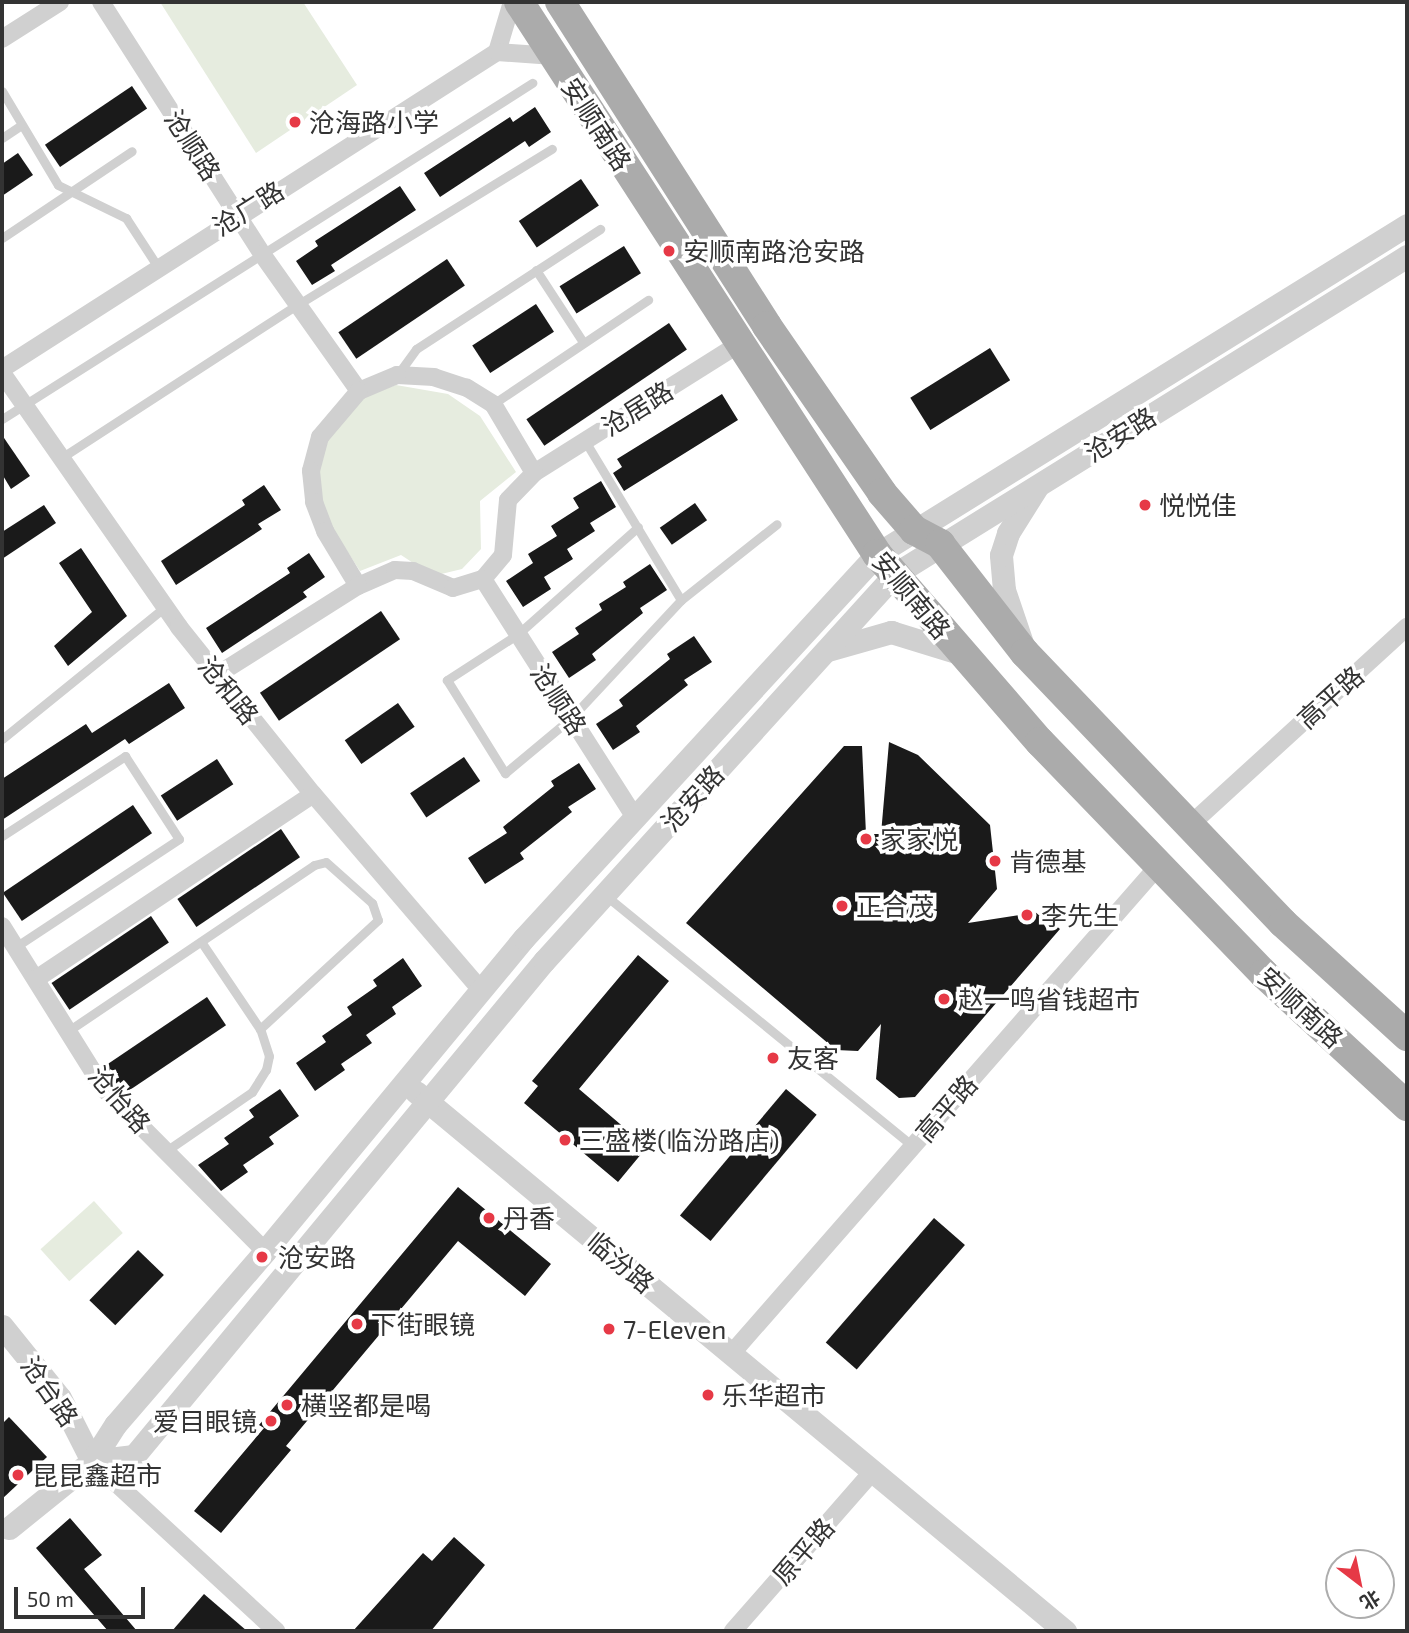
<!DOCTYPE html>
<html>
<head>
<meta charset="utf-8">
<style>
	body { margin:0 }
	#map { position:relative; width:1409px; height:1633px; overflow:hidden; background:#fff; font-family:"Exo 2","Noto Sans SC",sans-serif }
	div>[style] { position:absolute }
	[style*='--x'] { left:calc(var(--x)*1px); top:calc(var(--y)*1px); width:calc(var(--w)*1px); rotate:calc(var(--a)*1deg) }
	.green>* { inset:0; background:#e6ecdf; transform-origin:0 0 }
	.building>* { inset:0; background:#1a1a1a; transform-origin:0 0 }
	.service>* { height:9px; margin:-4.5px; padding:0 4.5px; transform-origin:4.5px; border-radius:4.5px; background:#d0d0d0 }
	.minor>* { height:18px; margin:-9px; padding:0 9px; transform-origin:9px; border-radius:9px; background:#d0d0d0 }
	.tertiary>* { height:23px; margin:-11.5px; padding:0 11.5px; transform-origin:11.5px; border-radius:11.5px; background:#d0d0d0 }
	.primary>* { height:30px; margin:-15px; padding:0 15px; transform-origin:15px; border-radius:15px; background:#ababab }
	.dots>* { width:19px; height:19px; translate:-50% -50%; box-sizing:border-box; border:4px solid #fff; border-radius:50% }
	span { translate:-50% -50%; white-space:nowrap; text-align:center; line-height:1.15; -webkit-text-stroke:7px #fff; paint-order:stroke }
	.poi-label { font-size:26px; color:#333 }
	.left { translate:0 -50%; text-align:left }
	.right { translate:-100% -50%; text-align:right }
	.street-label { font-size:26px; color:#333 }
	.frame { position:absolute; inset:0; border:4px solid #333; pointer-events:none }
	.north { position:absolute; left:1325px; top:1549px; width:70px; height:70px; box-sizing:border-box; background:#fff; border:2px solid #adadad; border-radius:50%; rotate:148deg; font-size:19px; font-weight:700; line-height:28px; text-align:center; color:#333 }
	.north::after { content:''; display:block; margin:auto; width:24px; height:32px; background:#e63946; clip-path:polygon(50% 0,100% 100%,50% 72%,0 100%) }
	.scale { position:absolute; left:14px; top:1587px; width:131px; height:32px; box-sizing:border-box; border:4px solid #333; border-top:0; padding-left:9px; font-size:21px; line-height:24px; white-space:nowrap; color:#333; -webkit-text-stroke:5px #fff; paint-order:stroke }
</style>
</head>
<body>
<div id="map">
	<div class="green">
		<div style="clip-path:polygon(160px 2px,303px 2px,357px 85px,256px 153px)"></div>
		<div style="clip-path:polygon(396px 385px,448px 394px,480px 416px,516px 472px,480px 501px,481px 549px,462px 569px,433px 576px,401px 555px,360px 571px,323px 514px,313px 475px,323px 440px,353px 401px)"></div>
		<div style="left:94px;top:1201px;width:43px;height:72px;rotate:48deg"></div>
	</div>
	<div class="building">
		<div style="left:132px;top:86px;width:27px;height:105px;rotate:56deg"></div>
		<div style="clip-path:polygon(535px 107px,551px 132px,529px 147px,525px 141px,440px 197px,424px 173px,510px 117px,513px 122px)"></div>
		<div style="clip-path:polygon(18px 153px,33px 175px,2px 196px,2px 164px)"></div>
		<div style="left:581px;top:179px;width:32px;height:75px;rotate:56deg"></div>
		<div style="clip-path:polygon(400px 186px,416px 210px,331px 265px,335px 271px,312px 285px,296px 261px,318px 246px,315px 241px)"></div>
		<div style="left:624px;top:246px;width:32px;height:76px;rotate:58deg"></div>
		<div style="left:447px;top:259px;width:32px;height:131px;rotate:56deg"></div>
		<div style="left:536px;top:304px;width:33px;height:76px;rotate:57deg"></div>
		<div style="left:669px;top:323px;width:32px;height:172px;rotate:56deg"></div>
		<div style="left:990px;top:348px;width:38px;height:94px;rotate:58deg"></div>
		<div style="clip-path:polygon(722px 394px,738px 420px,624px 491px,613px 473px,622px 467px,617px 459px)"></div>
		<div style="clip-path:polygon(2px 435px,30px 476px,11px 489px,2px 474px)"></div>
		<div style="clip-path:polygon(601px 481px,616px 507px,590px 523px,595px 531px,567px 549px,573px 559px,544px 577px,551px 589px,523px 607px,506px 581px,533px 563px,528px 554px,557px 536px,551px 526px,579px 508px,573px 498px)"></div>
		<div style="clip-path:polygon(264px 485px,281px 510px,258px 524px,262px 529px,176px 585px,161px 561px,245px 505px,242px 500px)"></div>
		<div style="left:695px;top:503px;width:21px;height:43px;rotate:55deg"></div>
		<div style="clip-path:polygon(44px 505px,56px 523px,2px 559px,2px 532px)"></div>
		<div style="clip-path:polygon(81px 548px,127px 616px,68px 666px,54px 646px,92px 612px,59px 563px)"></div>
		<div style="clip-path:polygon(309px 553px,325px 577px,303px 592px,307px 597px,222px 653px,206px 628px,290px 573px,287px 568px)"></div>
		<div style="clip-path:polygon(650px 564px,667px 590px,640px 608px,643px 613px,592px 654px,596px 660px,569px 678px,552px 652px,579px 634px,575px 628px,602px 610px,599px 604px,626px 587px,623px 582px)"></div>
		<div style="left:381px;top:611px;width:34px;height:146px;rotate:56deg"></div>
		<div style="clip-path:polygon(694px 636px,712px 662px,684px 680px,688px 685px,636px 726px,640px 732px,613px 750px,596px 724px,623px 706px,619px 700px,670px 659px,667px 654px)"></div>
		<div style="clip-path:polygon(169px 683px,185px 708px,129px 744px,125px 739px,2px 820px,2px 779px,86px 724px,92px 733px)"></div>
		<div style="left:398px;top:703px;width:29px;height:65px;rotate:55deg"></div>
		<div style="clip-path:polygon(889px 742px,918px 755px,990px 825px,997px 889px,968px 923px,1039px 912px,1060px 929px,915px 1097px,899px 1098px,876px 1079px,881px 1024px,858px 1051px,836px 1050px,686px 923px,844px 746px,862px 746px,866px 834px,881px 834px)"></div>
		<div style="left:464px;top:757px;width:29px;height:65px;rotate:56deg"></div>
		<div style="left:217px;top:759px;width:30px;height:67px;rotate:57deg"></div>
		<div style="clip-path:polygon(579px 763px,596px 789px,568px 807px,572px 812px,520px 853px,524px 859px,485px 884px,468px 858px,507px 833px,503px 827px,554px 786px,551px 781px)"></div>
		<div style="left:133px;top:805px;width:34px;height:157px;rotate:56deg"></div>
		<div style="left:281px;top:829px;width:34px;height:125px;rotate:56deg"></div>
		<div style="left:151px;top:916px;width:32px;height:120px;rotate:56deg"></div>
		<div style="clip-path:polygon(638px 955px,669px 981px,579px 1089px,647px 1147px,618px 1182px,524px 1103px,538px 1086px,532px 1081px)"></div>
		<div style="clip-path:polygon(403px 958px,422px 986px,392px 1007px,396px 1014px,366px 1035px,372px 1043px,341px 1064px,345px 1070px,315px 1091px,296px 1063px,326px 1042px,322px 1036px,352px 1015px,347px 1007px,377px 986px,373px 980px)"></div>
		<div style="left:207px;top:997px;width:34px;height:125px;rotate:56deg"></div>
		<div style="clip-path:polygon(280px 1089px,299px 1116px,269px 1137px,274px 1144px,243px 1165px,248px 1172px,221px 1191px,198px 1165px,229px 1144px,224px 1138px,254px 1117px,249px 1110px)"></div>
		<div style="left:786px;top:1089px;width:40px;height:165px;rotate:40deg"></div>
		<div style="clip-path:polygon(458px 1187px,551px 1264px,525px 1296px,458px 1241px,286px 1446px,291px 1450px,221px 1533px,194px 1511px,264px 1428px,259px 1425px)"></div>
		<div style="left:934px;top:1218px;width:41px;height:165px;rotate:41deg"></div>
		<div style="left:138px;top:1250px;width:36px;height:70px;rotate:44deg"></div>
		<div style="clip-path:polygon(9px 1417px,47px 1457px,2px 1499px,2px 1424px)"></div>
		<div style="clip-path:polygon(70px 1518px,102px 1555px,84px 1569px,137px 1631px,108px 1631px,36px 1548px)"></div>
		<div style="clip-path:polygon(454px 1537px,485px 1565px,431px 1631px,353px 1631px,423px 1553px,432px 1561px)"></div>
		<div style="clip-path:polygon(204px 1594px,247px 1631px,172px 1631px)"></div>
	</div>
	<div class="service">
		<div style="--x:2;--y:91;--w:109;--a:59.2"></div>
		<div style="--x:58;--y:185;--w:76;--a:25.9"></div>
		<div style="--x:126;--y:218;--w:59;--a:56.9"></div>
		<div style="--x:2;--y:138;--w:22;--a:-34"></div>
		<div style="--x:2;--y:238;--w:156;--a:-33.8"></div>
		<div style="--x:536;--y:270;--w:86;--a:56.9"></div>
		<div style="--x:398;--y:374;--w:31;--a:-54"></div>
		<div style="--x:416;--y:349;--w:220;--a:-33.1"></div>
		<div style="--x:493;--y:404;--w:187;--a:-33.9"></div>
		<div style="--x:2;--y:419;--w:628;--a:-32.37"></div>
		<div style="--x:585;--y:441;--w:186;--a:58.9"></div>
		<div style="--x:61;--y:458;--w:281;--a:-33"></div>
		<div style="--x:297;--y:305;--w:299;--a:-31.5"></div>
		<div style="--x:638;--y:527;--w:161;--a:138.3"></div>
		<div style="--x:518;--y:634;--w:85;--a:147.1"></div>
		<div style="--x:447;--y:680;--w:110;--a:58.1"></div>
		<div style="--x:505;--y:773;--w:86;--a:-39.8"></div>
		<div style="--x:571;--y:718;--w:161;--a:-47"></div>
		<div style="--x:681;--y:600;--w:122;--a:-38.4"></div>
		<div style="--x:2;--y:739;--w:210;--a:-39"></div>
		<div style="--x:2;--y:836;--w:147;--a:-33"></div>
		<div style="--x:125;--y:756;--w:99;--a:57"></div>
		<div style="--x:179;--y:839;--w:196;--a:146.6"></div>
		<div style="--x:605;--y:895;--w:397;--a:39.2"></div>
		<div style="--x:68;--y:1031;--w:297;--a:-34"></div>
		<div style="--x:314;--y:865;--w:12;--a:-14"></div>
		<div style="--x:326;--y:862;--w:62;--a:41.7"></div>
		<div style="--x:372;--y:903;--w:18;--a:71"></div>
		<div style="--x:378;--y:920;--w:161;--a:137.3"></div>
		<div style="--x:166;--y:1151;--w:104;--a:-34.5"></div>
		<div style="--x:252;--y:1092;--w:26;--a:-58"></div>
		<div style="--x:266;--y:1070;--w:14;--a:-78"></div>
		<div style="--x:269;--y:1056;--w:28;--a:-108"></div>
		<div style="--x:260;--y:1029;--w:104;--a:-124"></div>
	</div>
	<div class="minor">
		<div style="--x:101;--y:2;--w:299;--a:57.4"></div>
		<div style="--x:262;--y:254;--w:168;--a:54.7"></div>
		<div style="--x:2;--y:39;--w:69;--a:-32.5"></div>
		<div style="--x:497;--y:52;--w:52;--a:-73.3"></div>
		<div style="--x:2;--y:369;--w:588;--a:-32.64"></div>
		<div style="--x:497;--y:52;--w:57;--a:4"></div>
		<div style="--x:2;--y:373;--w:310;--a:55.1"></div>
		<div style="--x:179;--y:627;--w:214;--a:51.3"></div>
		<div style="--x:313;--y:794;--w:257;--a:49.4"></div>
		<div style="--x:534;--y:473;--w:242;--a:-32.2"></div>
		<div style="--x:483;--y:579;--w:31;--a:-50"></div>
		<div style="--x:503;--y:555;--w:55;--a:-84.8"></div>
		<div style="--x:508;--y:500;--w:37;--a:-46"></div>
		<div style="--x:534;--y:473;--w:80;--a:-120.7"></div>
		<div style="--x:493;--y:404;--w:31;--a:-148"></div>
		<div style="--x:467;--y:388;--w:35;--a:-162"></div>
		<div style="--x:434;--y:377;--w:37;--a:-177"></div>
		<div style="--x:397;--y:375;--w:41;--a:157.2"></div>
		<div style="--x:359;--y:391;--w:60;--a:130.3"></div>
		<div style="--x:320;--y:437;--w:35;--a:105"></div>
		<div style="--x:311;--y:471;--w:31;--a:84"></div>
		<div style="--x:314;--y:502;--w:31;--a:69"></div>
		<div style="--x:325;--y:531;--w:64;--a:59"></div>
		<div style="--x:358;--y:586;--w:40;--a:-23.4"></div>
		<div style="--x:395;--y:570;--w:18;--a:3"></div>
		<div style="--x:413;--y:571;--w:43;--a:23"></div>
		<div style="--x:453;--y:588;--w:31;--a:-17"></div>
		<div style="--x:483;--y:579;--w:283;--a:57.5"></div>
		<div style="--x:217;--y:675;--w:167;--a:-32.3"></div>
		<div style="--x:1190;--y:825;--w:294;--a:-42.4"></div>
		<div style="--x:2;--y:926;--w:192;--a:58"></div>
		<div style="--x:104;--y:1089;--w:228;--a:45.2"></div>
		<div style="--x:36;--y:979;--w:333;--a:-33.7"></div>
		<div style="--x:732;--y:1353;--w:650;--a:-48.81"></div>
		<div style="--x:92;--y:1461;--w:251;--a:42.7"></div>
		<div style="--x:733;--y:1631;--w:213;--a:-48.8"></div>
	</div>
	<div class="tertiary">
		<div style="--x:1023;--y:646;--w:59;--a:-108.7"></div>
		<div style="--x:1004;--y:590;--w:35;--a:-95"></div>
		<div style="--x:1001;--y:555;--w:23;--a:-72"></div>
		<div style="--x:1008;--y:533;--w:54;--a:-57.8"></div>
		<div style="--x:828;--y:650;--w:66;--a:-15.9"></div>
		<div style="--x:891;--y:632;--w:74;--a:17.2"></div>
		<div style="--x:416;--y:1092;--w:844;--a:39.71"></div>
		<div style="--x:2;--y:1326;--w:92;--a:51.1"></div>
		<div style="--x:60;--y:1398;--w:71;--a:63.1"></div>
		<div style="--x:92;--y:1461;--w:42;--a:-6.8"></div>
		<div style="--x:134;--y:1456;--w:643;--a:-50.37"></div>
		<div style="--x:544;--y:961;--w:522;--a:-47.79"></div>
		<div style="--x:895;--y:574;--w:603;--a:-31.84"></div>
		<div style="--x:9;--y:1528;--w:107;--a:-38.9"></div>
		<div style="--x:92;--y:1461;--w:43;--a:-57.4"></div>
		<div style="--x:115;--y:1425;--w:230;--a:-49.2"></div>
		<div style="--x:265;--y:1251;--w:406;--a:-50.4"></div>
		<div style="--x:524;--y:938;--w:522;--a:-47.41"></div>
		<div style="--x:877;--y:554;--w:624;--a:-31.83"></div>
	</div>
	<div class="primary">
		<div style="--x:519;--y:2;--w:658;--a:57.03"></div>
		<div style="--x:877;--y:554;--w:249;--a:49.1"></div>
		<div style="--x:1040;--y:742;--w:322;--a:46"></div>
		<div style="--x:1264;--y:974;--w:195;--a:42.7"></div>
		<div style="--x:560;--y:2;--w:384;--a:57.4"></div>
		<div style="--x:767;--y:326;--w:203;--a:55.4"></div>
		<div style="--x:882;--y:493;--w:49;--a:49.1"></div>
		<div style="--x:914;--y:530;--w:30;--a:28"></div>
		<div style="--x:940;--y:544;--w:138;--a:52.1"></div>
		<div style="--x:1025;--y:653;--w:373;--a:46.3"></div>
		<div style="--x:1283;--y:923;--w:168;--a:42.3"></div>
	</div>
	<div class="dots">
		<div style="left:295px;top:122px;background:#e63946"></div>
		<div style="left:669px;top:251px;background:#e63946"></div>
		<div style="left:1145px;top:505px;background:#e63946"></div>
		<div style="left:866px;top:839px;background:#e63946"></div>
		<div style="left:995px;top:861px;background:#e63946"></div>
		<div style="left:842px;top:906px;background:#e63946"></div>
		<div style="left:1027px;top:915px;background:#e63946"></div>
		<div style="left:944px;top:999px;background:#e63946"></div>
		<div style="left:773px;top:1058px;background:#e63946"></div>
		<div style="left:565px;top:1140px;background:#e63946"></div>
		<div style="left:489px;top:1218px;background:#e63946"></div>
		<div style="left:262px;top:1257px;background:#e63946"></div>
		<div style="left:357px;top:1324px;background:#e63946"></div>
		<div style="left:609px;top:1329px;background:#e63946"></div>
		<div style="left:708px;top:1395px;background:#e63946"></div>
		<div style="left:287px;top:1405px;background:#e63946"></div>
		<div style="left:271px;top:1421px;background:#e63946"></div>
		<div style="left:18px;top:1475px;background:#e63946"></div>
	</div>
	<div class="poi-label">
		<span class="left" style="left:309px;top:122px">沧海路小学</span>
		<span class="left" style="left:683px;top:251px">安顺南路沧安路</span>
		<span class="left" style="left:1159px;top:505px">悦悦佳</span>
		<span class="left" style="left:880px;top:839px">家家悦</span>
		<span class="left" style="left:1009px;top:861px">肯德基</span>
		<span class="left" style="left:856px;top:906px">正合茂</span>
		<span class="left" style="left:1041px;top:915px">李先生</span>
		<span class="left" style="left:958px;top:999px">赵一鸣省钱超市</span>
		<span class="left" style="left:787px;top:1058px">友客</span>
		<span class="left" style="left:579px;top:1140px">三盛楼(临汾路店)</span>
		<span class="left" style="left:503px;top:1218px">丹香</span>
		<span class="left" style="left:278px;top:1257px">沧安路</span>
		<span class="left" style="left:371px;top:1324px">下街眼镜</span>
		<span class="left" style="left:623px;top:1329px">7-Eleven</span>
		<span class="left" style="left:722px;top:1395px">乐华超市</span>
		<span class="left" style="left:301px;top:1405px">横竖都是喝</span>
		<span class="right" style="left:257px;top:1421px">爱目眼镜</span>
		<span class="left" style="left:32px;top:1475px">昆昆鑫超市</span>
	</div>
	<div class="street-label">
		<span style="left:597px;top:124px;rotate:57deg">安顺南路</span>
		<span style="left:193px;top:145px;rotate:57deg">沧顺路</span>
		<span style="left:248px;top:208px;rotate:-32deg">沧广路</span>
		<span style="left:637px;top:408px;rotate:-32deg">沧居路</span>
		<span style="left:1120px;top:434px;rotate:-32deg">沧安路</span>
		<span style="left:912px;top:595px;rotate:50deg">安顺南路</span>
		<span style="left:229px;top:690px;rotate:51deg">沧和路</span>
		<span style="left:1330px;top:697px;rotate:-42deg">高平路</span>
		<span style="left:559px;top:699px;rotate:57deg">沧顺路</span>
		<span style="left:692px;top:798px;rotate:-48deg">沧安路</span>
		<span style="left:1301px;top:1007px;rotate:43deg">安顺南路</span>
		<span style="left:120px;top:1099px;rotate:49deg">沧怡路</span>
		<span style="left:946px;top:1108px;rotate:-49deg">高平路</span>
		<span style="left:621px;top:1262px;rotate:40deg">临汾路</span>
		<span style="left:50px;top:1391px;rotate:55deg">沧台路</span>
		<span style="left:803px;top:1551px;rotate:-49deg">原平路</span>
	</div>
	<div class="frame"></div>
	<div class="north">北</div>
	<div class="scale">50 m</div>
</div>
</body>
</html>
